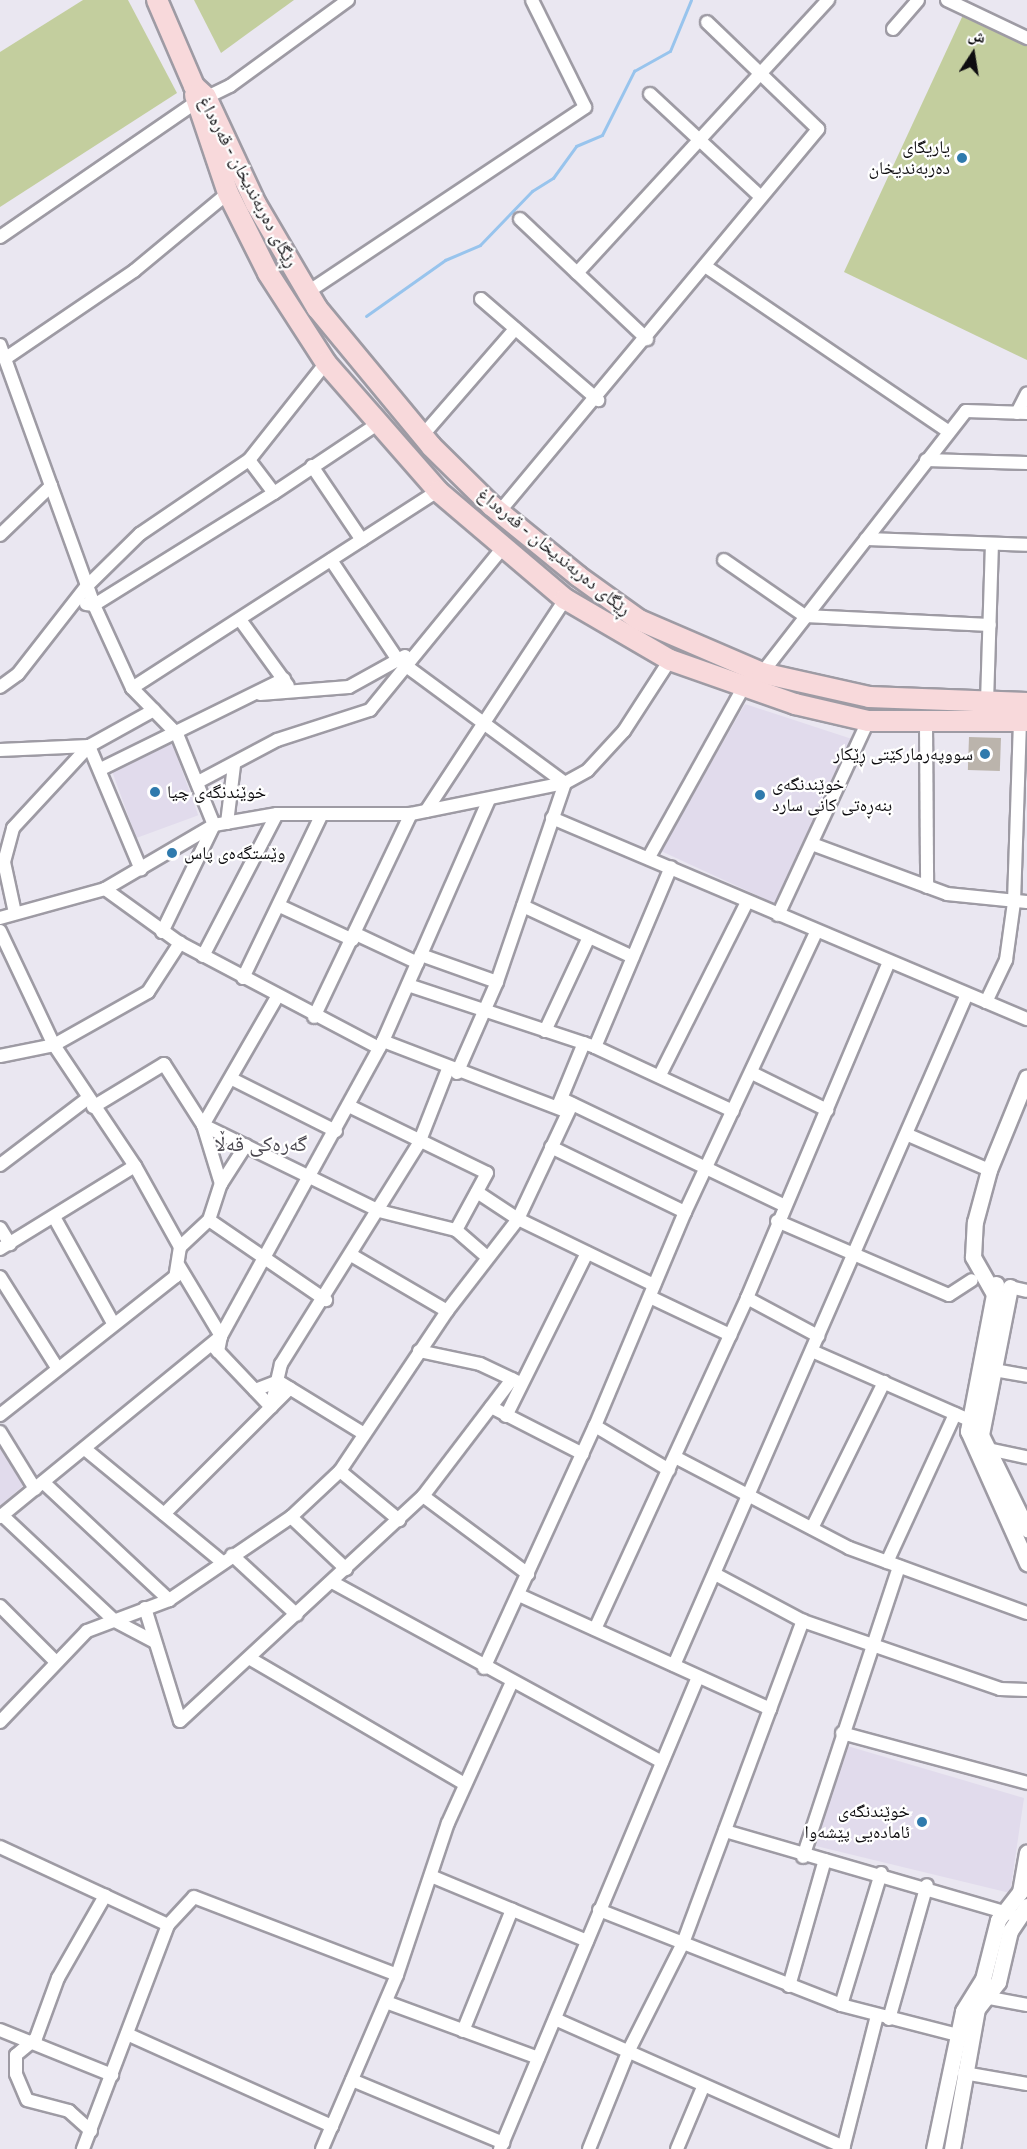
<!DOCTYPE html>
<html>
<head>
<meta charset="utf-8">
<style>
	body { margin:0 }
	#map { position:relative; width:1027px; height:2149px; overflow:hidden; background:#eae7f1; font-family:"Times New Roman","Noto Naskh Arabic",serif }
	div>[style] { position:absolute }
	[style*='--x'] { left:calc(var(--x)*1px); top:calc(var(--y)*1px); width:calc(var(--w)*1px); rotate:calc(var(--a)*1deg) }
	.built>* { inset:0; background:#e1dbec; transform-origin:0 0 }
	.green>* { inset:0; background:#c3ce9e }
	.stream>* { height:3px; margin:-1.5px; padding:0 1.5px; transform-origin:1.5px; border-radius:1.5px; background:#98c4ed }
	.building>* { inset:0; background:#bbb4ac; transform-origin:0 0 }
	.roads { filter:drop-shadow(2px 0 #9e9ba4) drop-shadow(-2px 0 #9e9ba4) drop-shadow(0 2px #9e9ba4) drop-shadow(0 -2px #9e9ba4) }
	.minor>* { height:12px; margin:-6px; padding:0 6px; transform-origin:6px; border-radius:6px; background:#fff }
	.tertiary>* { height:15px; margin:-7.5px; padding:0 7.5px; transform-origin:7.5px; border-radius:7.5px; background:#fff }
	.primary>* { height:20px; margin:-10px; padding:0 10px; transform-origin:10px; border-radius:10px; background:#f8d9db }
	.dots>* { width:16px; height:16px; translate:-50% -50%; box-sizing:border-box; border:3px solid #fff; border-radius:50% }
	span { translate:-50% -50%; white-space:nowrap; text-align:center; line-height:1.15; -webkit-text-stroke:4.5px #fff; paint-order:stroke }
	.poi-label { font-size:18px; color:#0e0d10 }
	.right { translate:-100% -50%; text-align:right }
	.left { translate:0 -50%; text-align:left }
	.street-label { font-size:18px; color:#0e0d10 }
	.quarter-label { font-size:21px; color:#49464e }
	.north { position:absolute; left:943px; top:24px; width:60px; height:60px; -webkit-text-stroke:4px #fff; paint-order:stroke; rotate:12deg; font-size:16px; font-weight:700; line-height:24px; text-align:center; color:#0e0d10 }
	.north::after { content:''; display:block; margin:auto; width:21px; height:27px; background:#0e0d10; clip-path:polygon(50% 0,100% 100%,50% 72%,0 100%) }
</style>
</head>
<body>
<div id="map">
	<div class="built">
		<div style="clip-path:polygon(745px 704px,852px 739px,776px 904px,661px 851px)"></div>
		<div style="left:172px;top:743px;width:77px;height:66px;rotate:70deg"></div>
		<div style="clip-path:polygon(0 1448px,25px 1484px,0 1506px)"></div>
		<div style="clip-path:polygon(844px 1745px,1024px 1798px,1010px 1893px,816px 1846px)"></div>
	</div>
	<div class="green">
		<div style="clip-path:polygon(83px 0,128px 0,177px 93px,0 207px,0 52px)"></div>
		<div style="clip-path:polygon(194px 0,294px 0,221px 53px)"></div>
		<div style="clip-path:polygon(963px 15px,1027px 45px,1027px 360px,844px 272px)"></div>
	</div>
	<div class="stream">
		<div style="--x:366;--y:316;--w:97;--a:-35.3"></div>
		<div style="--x:445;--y:260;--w:38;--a:-23"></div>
		<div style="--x:480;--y:245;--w:75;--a:-46.1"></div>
		<div style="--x:532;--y:191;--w:25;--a:-32"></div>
		<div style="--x:553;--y:178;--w:39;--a:-54"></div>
		<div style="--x:576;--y:146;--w:28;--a:-23"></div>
		<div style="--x:602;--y:135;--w:72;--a:-63.4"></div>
		<div style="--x:634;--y:71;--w:41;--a:-29.1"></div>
		<div style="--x:670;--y:51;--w:55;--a:-67.6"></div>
	</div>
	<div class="building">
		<div style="left:969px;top:737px;width:32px;height:33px;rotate:2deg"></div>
	</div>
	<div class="roads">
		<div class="minor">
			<div style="--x:947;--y:0;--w:89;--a:25.4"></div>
			<div style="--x:893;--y:29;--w:38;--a:-49"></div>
			<div style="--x:650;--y:94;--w:151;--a:42.9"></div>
			<div style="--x:520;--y:219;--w:175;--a:43.4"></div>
			<div style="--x:0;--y:237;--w:237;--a:-34.5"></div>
			<div style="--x:195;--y:103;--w:39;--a:-26"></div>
			<div style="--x:230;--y:86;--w:146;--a:-36.1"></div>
			<div style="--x:705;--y:266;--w:295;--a:34.2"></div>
			<div style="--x:577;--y:273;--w:371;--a:-47.4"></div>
			<div style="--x:308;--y:292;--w:333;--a:-33.7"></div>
			<div style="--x:585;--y:107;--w:119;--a:-116.4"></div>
			<div style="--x:481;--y:299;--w:155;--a:40.8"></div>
			<div style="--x:0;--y:345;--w:276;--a:70.1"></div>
			<div style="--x:94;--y:605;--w:91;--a:65.4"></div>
			<div style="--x:132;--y:688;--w:64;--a:45.6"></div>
			<div style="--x:177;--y:734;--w:98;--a:67.9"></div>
			<div style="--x:214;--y:825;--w:119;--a:115.9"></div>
			<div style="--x:6;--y:358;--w:155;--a:-34.2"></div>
			<div style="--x:134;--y:271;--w:122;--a:-39.7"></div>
			<div style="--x:1017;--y:413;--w:22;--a:-63"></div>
			<div style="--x:422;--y:436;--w:142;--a:-49"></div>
			<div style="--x:249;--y:460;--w:41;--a:52.9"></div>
			<div style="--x:926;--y:460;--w:101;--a:1.7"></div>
			<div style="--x:312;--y:466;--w:89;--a:56"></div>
			<div style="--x:500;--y:511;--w:497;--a:-50.2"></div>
			<div style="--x:818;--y:129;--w:154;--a:-136.1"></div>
			<div style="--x:0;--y:535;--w:71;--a:-43.9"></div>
			<div style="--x:866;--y:539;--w:161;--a:2.1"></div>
			<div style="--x:331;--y:560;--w:120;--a:56.2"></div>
			<div style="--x:398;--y:660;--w:207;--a:36.4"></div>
			<div style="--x:565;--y:783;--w:210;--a:108.9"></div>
			<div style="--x:497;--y:982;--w:81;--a:-160.4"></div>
			<div style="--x:724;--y:560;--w:98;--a:34.7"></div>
			<div style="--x:805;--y:616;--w:185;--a:2.8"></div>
			<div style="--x:86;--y:604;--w:8;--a:7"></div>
			<div style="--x:94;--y:605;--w:212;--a:-31.9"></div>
			<div style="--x:274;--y:493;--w:126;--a:-33.7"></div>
			<div style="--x:241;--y:621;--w:80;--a:54.1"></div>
			<div style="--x:762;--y:673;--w:332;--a:-52.1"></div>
			<div style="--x:966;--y:411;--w:61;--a:1.9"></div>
			<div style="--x:0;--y:687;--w:22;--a:-36"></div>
			<div style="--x:18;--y:674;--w:110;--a:-52"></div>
			<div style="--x:86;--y:587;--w:76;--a:-44.5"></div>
			<div style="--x:140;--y:534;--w:132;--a:-34.2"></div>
			<div style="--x:249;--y:460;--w:124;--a:-51.6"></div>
			<div style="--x:132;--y:688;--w:364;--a:-32.8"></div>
			<div style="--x:260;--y:694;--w:89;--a:-4.5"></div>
			<div style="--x:349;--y:687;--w:64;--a:-29"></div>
			<div style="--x:987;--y:702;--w:158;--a:-88.2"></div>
			<div style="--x:926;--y:724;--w:163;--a:89.6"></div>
			<div style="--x:89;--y:746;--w:134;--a:67.2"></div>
			<div style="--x:0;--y:750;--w:89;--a:-2.6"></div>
			<div style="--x:101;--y:769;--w:204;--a:-26.2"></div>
			<div style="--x:198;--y:782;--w:89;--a:-28"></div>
			<div style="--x:277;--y:740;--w:98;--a:-17.9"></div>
			<div style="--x:370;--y:710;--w:208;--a:-50.7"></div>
			<div style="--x:426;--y:811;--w:254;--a:-56.7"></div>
			<div style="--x:552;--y:818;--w:516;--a:22.94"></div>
			<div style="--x:227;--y:823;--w:58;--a:-83.1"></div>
			<div style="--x:812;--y:844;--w:144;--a:20.3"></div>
			<div style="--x:947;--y:894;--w:80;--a:5.7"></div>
			<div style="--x:649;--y:857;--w:193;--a:-60.9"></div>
			<div style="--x:105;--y:889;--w:92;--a:35.8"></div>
			<div style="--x:180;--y:943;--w:225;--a:27.8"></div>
			<div style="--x:523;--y:906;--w:121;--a:24.9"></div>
			<div style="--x:282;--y:907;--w:78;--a:24.9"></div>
			<div style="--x:15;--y:913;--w:52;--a:-102.2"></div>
			<div style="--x:4;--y:862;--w:35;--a:-75"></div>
			<div style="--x:13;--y:828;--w:112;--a:-47.2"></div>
			<div style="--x:89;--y:746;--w:74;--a:-29"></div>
			<div style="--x:778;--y:915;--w:214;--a:-65.1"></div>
			<div style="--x:0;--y:918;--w:109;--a:-15.4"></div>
			<div style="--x:105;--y:889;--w:126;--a:-30.4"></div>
			<div style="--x:214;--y:825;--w:64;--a:-9.9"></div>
			<div style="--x:277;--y:814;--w:134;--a:0"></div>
			<div style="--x:411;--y:814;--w:157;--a:-11.4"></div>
			<div style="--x:565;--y:783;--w:26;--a:-29"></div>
			<div style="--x:588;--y:770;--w:53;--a:-47.3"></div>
			<div style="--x:624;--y:731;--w:85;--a:-57.1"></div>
			<div style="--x:0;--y:931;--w:126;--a:64.7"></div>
			<div style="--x:54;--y:1045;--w:146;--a:56.2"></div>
			<div style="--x:135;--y:1166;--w:93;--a:60.9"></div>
			<div style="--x:180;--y:1247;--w:30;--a:99"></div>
			<div style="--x:356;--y:934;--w:68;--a:25.1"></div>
			<div style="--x:203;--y:956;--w:160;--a:-62.5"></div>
			<div style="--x:243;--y:978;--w:182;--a:-64.3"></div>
			<div style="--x:408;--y:985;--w:197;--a:18.3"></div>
			<div style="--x:595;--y:1047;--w:152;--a:24.9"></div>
			<div style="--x:277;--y:997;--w:148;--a:120"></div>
			<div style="--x:203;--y:1125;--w:196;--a:26"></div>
			<div style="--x:379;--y:1211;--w:79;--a:13.9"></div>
			<div style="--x:456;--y:1230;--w:40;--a:41"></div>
			<div style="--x:986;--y:1002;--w:47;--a:-64.5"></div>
			<div style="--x:1006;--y:960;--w:59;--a:-82.1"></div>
			<div style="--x:1014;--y:902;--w:181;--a:-88.1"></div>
			<div style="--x:314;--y:1017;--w:225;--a:-64.5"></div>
			<div style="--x:545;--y:1031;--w:104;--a:-64.9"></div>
			<div style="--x:383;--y:1041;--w:198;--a:21"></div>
			<div style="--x:595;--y:1047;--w:195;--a:-67.1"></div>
			<div style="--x:0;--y:1056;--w:55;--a:-11.5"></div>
			<div style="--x:54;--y:1045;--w:108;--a:-29.4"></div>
			<div style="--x:148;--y:992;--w:59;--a:-56.9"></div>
			<div style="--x:457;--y:1073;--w:99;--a:-66.3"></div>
			<div style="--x:752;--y:1073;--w:84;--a:26.3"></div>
			<div style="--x:660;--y:1075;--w:194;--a:-63.3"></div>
			<div style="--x:234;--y:1080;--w:114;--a:26.6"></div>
			<div style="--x:562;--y:1099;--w:245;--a:25.6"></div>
			<div style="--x:349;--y:1106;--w:153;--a:25.9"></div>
			<div style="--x:487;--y:1173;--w:65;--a:118.5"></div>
			<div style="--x:558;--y:1106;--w:68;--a:-67.6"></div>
			<div style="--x:93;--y:1107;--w:83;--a:-31.2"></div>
			<div style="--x:164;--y:1064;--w:72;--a:57.4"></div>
			<div style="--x:203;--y:1125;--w:62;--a:73"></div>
			<div style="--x:908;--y:1135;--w:88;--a:23.4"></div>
			<div style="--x:551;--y:1147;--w:149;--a:25.9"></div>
			<div style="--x:0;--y:1165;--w:109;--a:-37.2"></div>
			<div style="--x:477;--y:1192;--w:49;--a:33.4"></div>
			<div style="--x:518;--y:1219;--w:151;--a:25.9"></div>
			<div style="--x:54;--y:1217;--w:121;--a:60.9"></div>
			<div style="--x:209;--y:1220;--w:142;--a:34.4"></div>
			<div style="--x:777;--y:1221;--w:187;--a:23.3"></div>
			<div style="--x:949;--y:1295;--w:27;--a:-33"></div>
			<div style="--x:0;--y:1228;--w:19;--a:58"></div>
			<div style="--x:180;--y:1247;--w:40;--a:-43"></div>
			<div style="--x:209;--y:1220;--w:38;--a:-72"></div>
			<div style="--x:221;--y:1184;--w:46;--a:-57.3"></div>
			<div style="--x:0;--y:1249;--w:158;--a:-31.6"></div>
			<div style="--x:353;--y:1256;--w:109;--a:30.3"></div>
			<div style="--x:179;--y:1266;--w:82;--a:59"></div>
			<div style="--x:221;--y:1336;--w:16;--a:101"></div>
			<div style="--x:0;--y:1277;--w:105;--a:57.8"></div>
			<div style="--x:1010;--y:1287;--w:17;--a:13"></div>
			<div style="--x:650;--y:1297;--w:89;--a:25.4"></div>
			<div style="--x:747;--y:1298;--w:81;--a:28.2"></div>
			<div style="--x:214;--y:1347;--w:83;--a:46.5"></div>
			<div style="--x:419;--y:1351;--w:62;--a:12"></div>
			<div style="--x:480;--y:1364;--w:42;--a:25.3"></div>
			<div style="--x:812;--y:1351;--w:171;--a:23.7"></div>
			<div style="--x:994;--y:1370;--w:34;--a:10"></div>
			<div style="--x:255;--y:1390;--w:25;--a:-21"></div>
			<div style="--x:278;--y:1381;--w:101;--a:31.6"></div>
			<div style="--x:271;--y:1407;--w:44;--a:-76.9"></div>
			<div style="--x:281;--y:1364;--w:261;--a:-58"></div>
			<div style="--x:419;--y:1143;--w:79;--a:-68.6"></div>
			<div style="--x:491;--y:1407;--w:103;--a:27.1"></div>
			<div style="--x:0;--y:1415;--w:231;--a:-38.3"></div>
			<div style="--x:506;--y:1416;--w:182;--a:-63.6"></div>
			<div style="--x:595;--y:1426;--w:86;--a:30.7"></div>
			<div style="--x:0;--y:1432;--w:67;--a:58.4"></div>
			<div style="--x:85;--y:1449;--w:178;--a:39.5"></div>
			<div style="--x:988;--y:1449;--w:40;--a:12"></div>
			<div style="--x:675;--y:1457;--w:196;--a:27.6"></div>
			<div style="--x:849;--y:1548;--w:189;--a:20.1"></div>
			<div style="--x:340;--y:1471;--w:77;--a:39.7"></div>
			<div style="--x:43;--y:1482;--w:173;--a:43.1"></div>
			<div style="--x:423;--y:1496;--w:131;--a:36.6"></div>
			<div style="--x:164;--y:1514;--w:178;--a:-45"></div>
			<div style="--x:2;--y:1515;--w:155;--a:43.2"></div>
			<div style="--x:115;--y:1621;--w:45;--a:27.7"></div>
			<div style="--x:0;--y:1517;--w:286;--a:-39.3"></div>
			<div style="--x:221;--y:1336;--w:337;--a:-61.2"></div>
			<div style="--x:383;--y:1041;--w:263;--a:-66.3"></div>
			<div style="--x:291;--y:1517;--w:76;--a:43.4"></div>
			<div style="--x:812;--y:1528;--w:163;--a:-63.7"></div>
			<div style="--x:232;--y:1555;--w:88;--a:42.7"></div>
			<div style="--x:887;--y:1562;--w:163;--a:-65.3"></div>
			<div style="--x:715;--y:1574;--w:100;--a:28.1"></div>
			<div style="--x:803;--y:1621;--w:208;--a:19"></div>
			<div style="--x:1000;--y:1689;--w:27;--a:2"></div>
			<div style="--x:332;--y:1582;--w:376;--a:28.6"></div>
			<div style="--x:519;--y:1595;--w:276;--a:24.4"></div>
			<div style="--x:0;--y:1606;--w:76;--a:45"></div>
			<div style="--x:145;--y:1608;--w:118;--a:72.8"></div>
			<div style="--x:180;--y:1721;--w:331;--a:-42.8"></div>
			<div style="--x:423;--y:1496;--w:147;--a:-52.7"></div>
			<div style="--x:595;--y:1629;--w:364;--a:-65.3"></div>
			<div style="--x:747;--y:1298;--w:365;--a:-67.1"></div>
			<div style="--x:249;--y:1658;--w:250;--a:30.3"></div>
			<div style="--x:674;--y:1665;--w:732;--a:-66.41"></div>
			<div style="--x:484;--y:1668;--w:266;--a:-65.4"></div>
			<div style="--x:595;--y:1426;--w:232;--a:-67.2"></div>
			<div style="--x:685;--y:1212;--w:309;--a:-64.9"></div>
			<div style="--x:0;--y:1722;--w:126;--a:-46.3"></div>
			<div style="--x:87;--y:1631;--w:88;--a:-20.7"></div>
			<div style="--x:169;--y:1600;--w:148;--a:-34.2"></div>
			<div style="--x:291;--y:1517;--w:67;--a:-43.2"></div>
			<div style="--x:340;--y:1471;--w:192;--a:-56.2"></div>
			<div style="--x:447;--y:1311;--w:116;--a:-52.3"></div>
			<div style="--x:518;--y:1219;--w:127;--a:-64.8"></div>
			<div style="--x:842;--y:1733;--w:192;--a:15.1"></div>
			<div style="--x:725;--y:1831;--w:298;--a:16.2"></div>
			<div style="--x:0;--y:1847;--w:185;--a:24.9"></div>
			<div style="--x:168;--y:1925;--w:240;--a:110.8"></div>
			<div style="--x:803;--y:1857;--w:306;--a:-71.7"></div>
			<div style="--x:431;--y:1876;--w:169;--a:22.6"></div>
			<div style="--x:599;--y:1910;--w:260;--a:21.4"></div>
			<div style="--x:841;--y:2005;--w:121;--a:14.4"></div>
			<div style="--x:168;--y:1925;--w:38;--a:-47"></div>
			<div style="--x:194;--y:1897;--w:217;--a:21"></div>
			<div style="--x:789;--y:1986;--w:131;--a:-74.1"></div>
			<div style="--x:979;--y:1996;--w:49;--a:10.6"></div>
			<div style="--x:386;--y:2002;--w:162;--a:20.2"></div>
			<div style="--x:841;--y:2005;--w:138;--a:-73.1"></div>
			<div style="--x:555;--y:2019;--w:316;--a:23.9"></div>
			<div style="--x:889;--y:2019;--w:139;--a:-74.2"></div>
			<div style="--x:0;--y:2030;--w:121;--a:21.9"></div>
			<div style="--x:463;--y:2031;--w:131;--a:-68"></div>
			<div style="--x:127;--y:2034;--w:225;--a:24.2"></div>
			<div style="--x:332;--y:2126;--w:164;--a:-66.7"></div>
			<div style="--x:397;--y:1975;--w:160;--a:-71.5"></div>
			<div style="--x:448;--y:1823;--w:155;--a:-65.6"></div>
			<div style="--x:964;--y:2073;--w:64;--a:9.9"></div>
			<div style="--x:352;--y:2080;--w:164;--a:22.6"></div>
			<div style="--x:91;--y:2131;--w:30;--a:-138"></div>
			<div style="--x:69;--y:2111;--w:43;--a:-165.3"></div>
			<div style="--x:27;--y:2100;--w:28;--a:-113"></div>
			<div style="--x:16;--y:2074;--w:19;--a:-90"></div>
			<div style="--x:16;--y:2055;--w:26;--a:-40"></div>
			<div style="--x:36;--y:2038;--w:64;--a:-69.9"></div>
			<div style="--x:58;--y:1978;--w:95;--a:-60.2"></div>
			<div style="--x:322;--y:2149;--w:25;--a:-67"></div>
			<div style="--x:500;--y:2149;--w:512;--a:-67.24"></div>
			<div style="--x:589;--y:2149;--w:107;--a:-68"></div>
			<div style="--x:629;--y:2050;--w:120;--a:-63.2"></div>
			<div style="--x:683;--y:1943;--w:344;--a:-69.6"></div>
			<div style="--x:677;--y:2149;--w:67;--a:-67.2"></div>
			<div style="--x:843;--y:2149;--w:137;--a:-75.7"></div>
		</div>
		<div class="tertiary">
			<div style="--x:996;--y:1284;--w:150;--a:100.8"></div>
			<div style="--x:968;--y:1431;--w:145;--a:65.9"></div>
			<div style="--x:1010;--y:1287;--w:151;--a:101.1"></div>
			<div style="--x:981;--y:1435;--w:105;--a:63.9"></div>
			<div style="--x:994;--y:1294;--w:43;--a:-119.6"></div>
			<div style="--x:973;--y:1257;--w:35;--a:-87"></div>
			<div style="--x:975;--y:1222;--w:54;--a:-74.9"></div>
			<div style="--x:989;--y:1170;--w:100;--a:-67.8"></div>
			<div style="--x:934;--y:2149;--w:141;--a:-78.1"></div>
			<div style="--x:963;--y:2011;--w:38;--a:-58"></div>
			<div style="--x:983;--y:1979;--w:61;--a:-75.7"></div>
			<div style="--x:998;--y:1920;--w:36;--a:-52"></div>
			<div style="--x:1020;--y:1892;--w:40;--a:-80"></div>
			<div style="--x:952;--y:2149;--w:142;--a:-79.9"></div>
			<div style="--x:977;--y:2009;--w:34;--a:-52"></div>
			<div style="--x:998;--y:1982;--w:52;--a:-76.8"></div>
			<div style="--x:1010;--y:1931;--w:30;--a:-56"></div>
		</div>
		<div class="primary">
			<div style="--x:157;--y:0;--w:94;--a:66.7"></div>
			<div style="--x:194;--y:86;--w:16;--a:43"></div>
			<div style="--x:206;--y:97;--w:118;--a:65"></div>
			<div style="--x:256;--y:204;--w:121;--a:59.6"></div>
			<div style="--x:317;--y:308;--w:179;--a:50.4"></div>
			<div style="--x:431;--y:446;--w:86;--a:44.5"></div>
			<div style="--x:492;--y:506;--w:111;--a:39.1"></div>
			<div style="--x:578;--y:576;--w:75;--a:35.8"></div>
			<div style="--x:639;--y:620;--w:134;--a:23.3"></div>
			<div style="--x:762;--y:673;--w:110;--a:12.6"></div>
			<div style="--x:869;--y:697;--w:158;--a:2.2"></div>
			<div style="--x:195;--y:95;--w:103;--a:71.4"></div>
			<div style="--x:228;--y:193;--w:89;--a:63.4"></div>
			<div style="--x:268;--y:273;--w:107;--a:57.2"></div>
			<div style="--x:326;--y:363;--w:170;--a:48.8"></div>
			<div style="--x:438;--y:491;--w:167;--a:40.4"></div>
			<div style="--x:565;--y:599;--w:121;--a:30.2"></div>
			<div style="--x:670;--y:660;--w:133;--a:19.4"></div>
			<div style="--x:795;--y:704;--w:75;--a:13.1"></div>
			<div style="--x:868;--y:721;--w:159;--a:0"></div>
		</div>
	</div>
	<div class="dots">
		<div style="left:962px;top:158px;background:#2f7aad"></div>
		<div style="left:985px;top:754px;background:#2f7aad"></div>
		<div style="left:155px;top:792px;background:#2f7aad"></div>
		<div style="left:760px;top:795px;background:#2f7aad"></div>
		<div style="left:172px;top:853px;background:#2f7aad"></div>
		<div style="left:922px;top:1822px;background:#2f7aad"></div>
	</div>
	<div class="poi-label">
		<span class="right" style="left:950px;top:158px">یاریگاى<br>ده‌ربه‌ندیخان</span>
		<span class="right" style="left:973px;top:754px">سووپەرمارکێتی ڕێکار</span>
		<span class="left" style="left:772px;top:795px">خوێندنگەی<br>بنەڕەتی کانی سارد</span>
		<span class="left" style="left:167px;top:792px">خوێندنگەی چیا</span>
		<span class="left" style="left:184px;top:853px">وێستگەەی پاس</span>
		<span class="right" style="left:910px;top:1822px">خوێندنگەی<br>ئامادەیی پێشەوا</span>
	</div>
	<div class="street-label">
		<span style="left:248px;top:182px;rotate:62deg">ڕێگای دەربەندیخان - قەرەداغ</span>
		<span style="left:554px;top:552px;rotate:39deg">ڕێگای دەربەندیخان - قەرەداغ</span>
	</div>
	<div class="quarter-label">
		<span style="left:261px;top:1144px">گەرەکی قەڵا</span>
	</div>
	<div class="north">ش</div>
</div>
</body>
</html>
